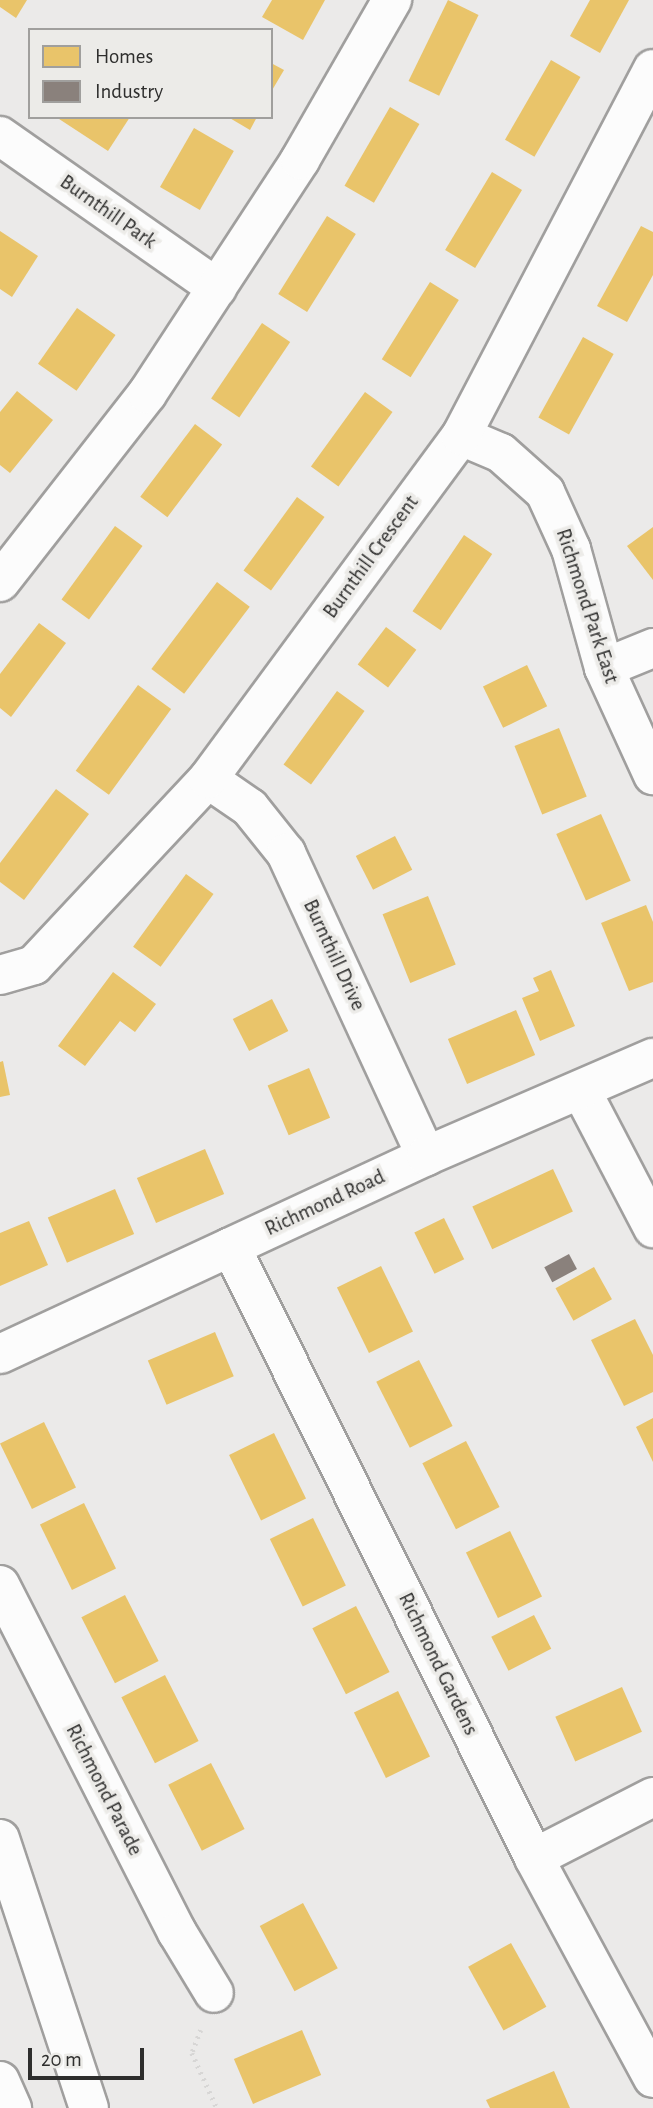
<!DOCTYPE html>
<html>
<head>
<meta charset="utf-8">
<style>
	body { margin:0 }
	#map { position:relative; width:653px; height:2108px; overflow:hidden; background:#ebeae9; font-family:"Alegreya Sans",sans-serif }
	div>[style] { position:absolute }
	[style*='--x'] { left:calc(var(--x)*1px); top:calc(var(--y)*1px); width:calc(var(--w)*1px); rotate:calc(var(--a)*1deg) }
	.homes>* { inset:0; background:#e9c46a; transform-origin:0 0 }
	.industry>* { inset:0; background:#8a817c; transform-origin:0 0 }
	.path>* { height:4.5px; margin-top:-2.25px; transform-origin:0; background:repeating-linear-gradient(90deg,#d7d6d5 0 2px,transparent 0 7px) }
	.roads { filter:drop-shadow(2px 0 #a09f9e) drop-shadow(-2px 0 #a09f9e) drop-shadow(0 2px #a09f9e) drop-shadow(0 -2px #a09f9e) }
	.minor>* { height:38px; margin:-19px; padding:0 19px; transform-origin:19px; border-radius:19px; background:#fcfcfc }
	span { translate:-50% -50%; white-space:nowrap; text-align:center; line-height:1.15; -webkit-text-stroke:7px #ecebe8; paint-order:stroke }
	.street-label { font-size:21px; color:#2e2e2d }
	.legend { position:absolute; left:28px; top:28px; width:245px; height:91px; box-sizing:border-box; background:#ecebe8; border:2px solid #a09f9d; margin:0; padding:9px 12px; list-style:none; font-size:21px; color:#2e2e2d }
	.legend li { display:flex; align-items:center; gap:14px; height:35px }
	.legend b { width:35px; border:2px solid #a09f9d }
	.scale { position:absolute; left:28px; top:2048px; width:116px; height:32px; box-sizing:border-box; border:4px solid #2e2e2d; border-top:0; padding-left:9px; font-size:21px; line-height:24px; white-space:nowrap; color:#2e2e2d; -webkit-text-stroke:5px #ecebe8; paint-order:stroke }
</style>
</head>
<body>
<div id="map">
	<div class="homes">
		<div style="clip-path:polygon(0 0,27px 0,16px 18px,0 7px)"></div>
		<div style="clip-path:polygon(272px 0,325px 0,303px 40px,262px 17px)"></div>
		<div style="left:448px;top:0;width:34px;height:90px;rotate:26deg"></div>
		<div style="clip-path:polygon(590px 0,629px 0,600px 53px,570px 36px)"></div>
		<div style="left:551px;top:60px;width:34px;height:92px;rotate:30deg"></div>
		<div style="clip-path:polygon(271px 63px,284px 70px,271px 92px)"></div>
		<div style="left:390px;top:107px;width:34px;height:91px;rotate:30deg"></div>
		<div style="clip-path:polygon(56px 117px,130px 117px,108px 151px)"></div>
		<div style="clip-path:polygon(228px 117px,257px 117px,250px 130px)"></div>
		<div style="left:194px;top:128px;width:46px;height:68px;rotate:30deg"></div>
		<div style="left:492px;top:172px;width:35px;height:91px;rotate:31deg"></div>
		<div style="left:327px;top:216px;width:34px;height:92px;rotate:32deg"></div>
		<div style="clip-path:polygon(641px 226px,653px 232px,653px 275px,627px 322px,597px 306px)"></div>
		<div style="clip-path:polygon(0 231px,38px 256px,12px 297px,0 289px)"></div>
		<div style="left:430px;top:282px;width:34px;height:91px;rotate:32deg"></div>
		<div style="left:77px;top:308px;width:47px;height:68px;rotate:35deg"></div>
		<div style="left:262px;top:323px;width:34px;height:91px;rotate:34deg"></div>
		<div style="left:583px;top:337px;width:35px;height:92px;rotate:29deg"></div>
		<div style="clip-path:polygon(17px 391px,53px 420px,10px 473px,0 465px,0 412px)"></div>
		<div style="left:365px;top:392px;width:34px;height:92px;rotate:36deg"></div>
		<div style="left:195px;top:424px;width:34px;height:91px;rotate:37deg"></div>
		<div style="left:297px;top:497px;width:34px;height:91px;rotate:36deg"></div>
		<div style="left:115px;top:526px;width:34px;height:91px;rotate:36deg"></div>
		<div style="clip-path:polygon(653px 527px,653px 580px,627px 546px)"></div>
		<div style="left:464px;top:535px;width:34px;height:92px;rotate:34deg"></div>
		<div style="left:217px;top:582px;width:41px;height:109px;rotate:37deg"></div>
		<div style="clip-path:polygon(39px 623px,66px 643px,11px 717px,0 708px,0 674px)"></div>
		<div style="left:386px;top:627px;width:38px;height:47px;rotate:37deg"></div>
		<div style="left:527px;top:665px;width:46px;height:49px;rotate:64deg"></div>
		<div style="left:138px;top:685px;width:41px;height:106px;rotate:36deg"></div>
		<div style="left:337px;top:691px;width:34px;height:91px;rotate:36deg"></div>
		<div style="left:559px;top:728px;width:74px;height:48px;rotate:68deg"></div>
		<div style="clip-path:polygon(56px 789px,89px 814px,24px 900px,0 882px,0 863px)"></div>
		<div style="left:601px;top:814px;width:73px;height:49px;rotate:66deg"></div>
		<div style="left:395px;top:836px;width:38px;height:44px;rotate:63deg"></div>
		<div style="left:186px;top:874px;width:34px;height:90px;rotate:36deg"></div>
		<div style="left:428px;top:896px;width:74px;height:49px;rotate:68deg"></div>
		<div style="clip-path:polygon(646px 905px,653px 922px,653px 982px,629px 991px,601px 923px)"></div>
		<div style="clip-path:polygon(551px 970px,575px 1026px,540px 1041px,522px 998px,539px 991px,533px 978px)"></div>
		<div style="clip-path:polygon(113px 972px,156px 1004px,135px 1032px,120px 1021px,85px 1066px,58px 1046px)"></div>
		<div style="left:272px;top:999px;width:36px;height:44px;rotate:63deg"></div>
		<div style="left:516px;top:1010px;width:49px;height:74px;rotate:67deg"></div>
		<div style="clip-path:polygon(3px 1061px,10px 1095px,0 1097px,0 1062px)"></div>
		<div style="left:309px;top:1068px;width:54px;height:45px;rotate:67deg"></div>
		<div style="left:205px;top:1149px;width:49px;height:74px;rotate:67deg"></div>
		<div style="left:553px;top:1169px;width:47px;height:89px;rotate:65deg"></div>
		<div style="left:115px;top:1189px;width:49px;height:73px;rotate:67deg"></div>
		<div style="left:444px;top:1218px;width:46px;height:33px;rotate:64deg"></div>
		<div style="clip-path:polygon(29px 1221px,48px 1265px,0 1286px,0 1233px)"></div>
		<div style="left:381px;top:1266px;width:73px;height:49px;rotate:64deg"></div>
		<div style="left:594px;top:1267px;width:37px;height:44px;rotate:61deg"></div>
		<div style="clip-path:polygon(635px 1319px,653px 1355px,653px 1392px,624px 1406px,591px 1340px)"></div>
		<div style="left:215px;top:1332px;width:48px;height:73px;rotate:67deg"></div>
		<div style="left:419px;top:1360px;width:74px;height:48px;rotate:63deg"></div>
		<div style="clip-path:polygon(653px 1418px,653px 1462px,636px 1427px)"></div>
		<div style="left:44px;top:1422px;width:73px;height:49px;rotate:64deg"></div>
		<div style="left:274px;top:1433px;width:73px;height:50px;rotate:64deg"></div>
		<div style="left:466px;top:1441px;width:74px;height:49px;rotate:63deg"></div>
		<div style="left:84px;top:1503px;width:73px;height:49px;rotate:64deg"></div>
		<div style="left:313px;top:1518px;width:75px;height:48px;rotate:64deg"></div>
		<div style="left:510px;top:1531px;width:73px;height:49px;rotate:64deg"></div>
		<div style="left:125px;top:1595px;width:74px;height:49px;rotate:63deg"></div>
		<div style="left:356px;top:1606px;width:74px;height:49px;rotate:63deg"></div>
		<div style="left:534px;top:1615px;width:38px;height:48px;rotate:63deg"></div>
		<div style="left:165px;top:1675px;width:74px;height:49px;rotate:63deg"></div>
		<div style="left:622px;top:1687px;width:49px;height:73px;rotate:66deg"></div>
		<div style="left:398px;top:1691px;width:73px;height:49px;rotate:64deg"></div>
		<div style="left:211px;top:1763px;width:74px;height:48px;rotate:63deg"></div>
		<div style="left:303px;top:1903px;width:74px;height:49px;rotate:62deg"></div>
		<div style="left:511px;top:1943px;width:73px;height:49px;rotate:61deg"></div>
		<div style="left:302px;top:2030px;width:49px;height:74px;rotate:67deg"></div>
		<div style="clip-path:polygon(554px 2071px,570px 2108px,490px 2108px,486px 2100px)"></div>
	</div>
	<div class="industry">
		<div style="left:569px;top:1254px;width:17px;height:28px;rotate:62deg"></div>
	</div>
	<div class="path">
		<div style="--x:201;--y:2030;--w:25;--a:111"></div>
		<div style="--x:192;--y:2053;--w:60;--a:65.6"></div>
	</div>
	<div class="roads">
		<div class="minor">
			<div style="--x:0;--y:136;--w:265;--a:35"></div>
			<div style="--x:461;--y:436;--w:43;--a:23"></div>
			<div style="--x:501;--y:453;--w:59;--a:41.6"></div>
			<div style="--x:545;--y:492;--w:63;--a:65.5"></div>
			<div style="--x:571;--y:549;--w:123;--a:74.5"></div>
			<div style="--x:604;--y:668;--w:118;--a:65.4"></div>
			<div style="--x:0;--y:582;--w:239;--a:-52"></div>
			<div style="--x:147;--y:394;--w:280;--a:-56.8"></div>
			<div style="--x:300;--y:160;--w:185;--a:-60.1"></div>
			<div style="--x:604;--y:668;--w:53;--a:-22.2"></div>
			<div style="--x:208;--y:779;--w:51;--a:34.6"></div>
			<div style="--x:250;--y:808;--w:58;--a:51.3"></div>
			<div style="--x:286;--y:853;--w:334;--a:65.2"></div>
			<div style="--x:0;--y:975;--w:35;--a:-16"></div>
			<div style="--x:34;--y:965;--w:255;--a:-46.9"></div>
			<div style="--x:208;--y:779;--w:426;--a:-53.6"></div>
			<div style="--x:461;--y:436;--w:414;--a:-62.4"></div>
			<div style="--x:581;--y:1090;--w:156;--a:62.4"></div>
			<div style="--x:231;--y:1247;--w:682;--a:63.62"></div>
			<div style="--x:534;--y:1858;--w:250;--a:61.6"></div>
			<div style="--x:0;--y:1354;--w:470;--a:-24.9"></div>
			<div style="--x:426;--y:1156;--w:247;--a:-23.4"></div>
			<div style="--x:0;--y:1585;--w:390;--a:63"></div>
			<div style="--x:177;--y:1932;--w:71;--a:58.8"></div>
			<div style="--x:0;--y:1839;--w:283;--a:71.7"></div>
			<div style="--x:534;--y:1858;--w:134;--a:-27.1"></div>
			<div style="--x:0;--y:2081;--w:30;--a:66"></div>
		</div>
	</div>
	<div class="street-label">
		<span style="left:108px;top:212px;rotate:35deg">Burnthill Park</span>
		<span style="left:371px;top:557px;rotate:-54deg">Burnthill Crescent</span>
		<span style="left:587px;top:606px;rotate:72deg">Richmond Park East</span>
		<span style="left:334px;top:955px;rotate:65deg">Burnthill Drive</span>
		<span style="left:325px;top:1203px;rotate:-25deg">Richmond Road</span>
		<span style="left:438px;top:1664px;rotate:64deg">Richmond Gardens</span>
		<span style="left:104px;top:1790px;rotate:63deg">Richmond Parade</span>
	</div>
	<ul class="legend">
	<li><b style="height:19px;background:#e9c46a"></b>Homes</li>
	<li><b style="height:19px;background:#8a817c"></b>Industry</li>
	</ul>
	<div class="scale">20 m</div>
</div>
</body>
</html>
